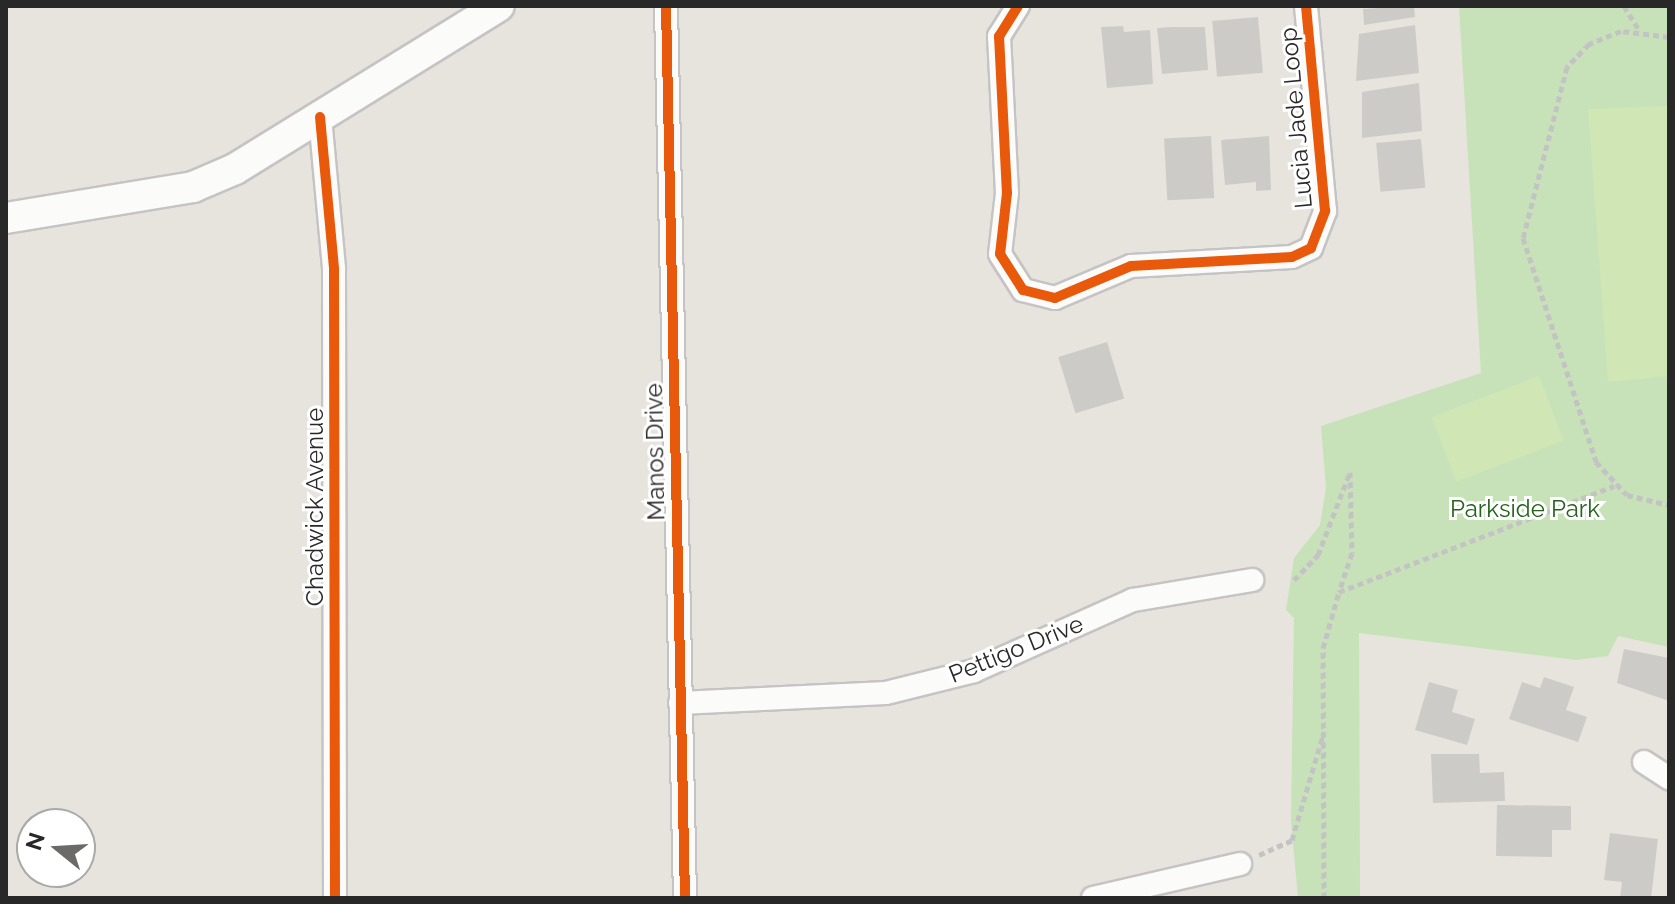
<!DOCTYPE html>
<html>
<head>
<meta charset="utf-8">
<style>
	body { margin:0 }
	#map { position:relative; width:1675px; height:904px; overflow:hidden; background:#e7e4de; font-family:Raleway,sans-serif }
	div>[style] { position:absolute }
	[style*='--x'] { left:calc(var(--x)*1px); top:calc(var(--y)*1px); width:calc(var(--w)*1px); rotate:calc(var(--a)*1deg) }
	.green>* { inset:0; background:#c7e2b8 }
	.pitch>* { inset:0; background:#d0e6b5; transform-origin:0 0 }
	.building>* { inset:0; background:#cdcbc7; transform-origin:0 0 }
	.path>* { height:5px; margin-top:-2.5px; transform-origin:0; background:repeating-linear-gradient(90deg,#c4c3c3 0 6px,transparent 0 10px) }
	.roads { filter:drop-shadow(2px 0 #c5c3c3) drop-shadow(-2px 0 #c5c3c3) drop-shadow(0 2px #c5c3c3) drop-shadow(0 -2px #c5c3c3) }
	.street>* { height:22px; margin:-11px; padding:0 11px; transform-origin:11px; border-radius:11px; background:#fbfbfa }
	.secondary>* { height:30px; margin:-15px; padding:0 15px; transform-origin:15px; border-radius:15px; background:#fbfbfa }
	.cycleway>* { height:10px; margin:-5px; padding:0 5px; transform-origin:5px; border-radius:5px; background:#e8590c }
	span { translate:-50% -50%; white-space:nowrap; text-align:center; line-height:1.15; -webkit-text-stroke:6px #fff; paint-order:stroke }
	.street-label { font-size:24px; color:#282828 }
	.park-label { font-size:24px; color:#25621c }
	.frame { position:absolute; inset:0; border:8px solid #282828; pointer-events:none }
	.north { position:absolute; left:16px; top:808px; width:80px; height:80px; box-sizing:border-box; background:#fff; border:2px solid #a9a9a9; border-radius:50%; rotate:288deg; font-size:22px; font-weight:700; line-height:32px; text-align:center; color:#282828 }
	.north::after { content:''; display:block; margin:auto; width:28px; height:36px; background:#6b6a68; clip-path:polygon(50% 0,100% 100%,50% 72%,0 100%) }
</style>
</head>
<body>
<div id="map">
	<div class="green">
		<div style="clip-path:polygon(1459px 6px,1669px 6px,1669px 647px,1618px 636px,1608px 656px,1576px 660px,1359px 633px,1360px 898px,1298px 898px,1291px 823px,1294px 618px,1286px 610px,1294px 558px,1320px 525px,1326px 488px,1321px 426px,1481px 373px)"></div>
	</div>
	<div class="pitch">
		<div style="clip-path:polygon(1669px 106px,1669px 376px,1608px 382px,1588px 109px)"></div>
		<div style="left:1539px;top:376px;width:69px;height:115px;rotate:69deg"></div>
	</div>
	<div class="building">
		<div style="clip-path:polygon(1414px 6px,1415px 17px,1364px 25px,1363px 9px)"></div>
		<div style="left:1258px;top:17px;width:56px;height:46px;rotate:85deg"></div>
		<div style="clip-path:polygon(1415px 25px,1419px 73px,1356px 81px,1359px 34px)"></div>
		<div style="clip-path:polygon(1123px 26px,1124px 32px,1150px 30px,1153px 84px,1107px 88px,1101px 27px)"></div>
		<div style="clip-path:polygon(1172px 27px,1205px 27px,1208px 70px,1162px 74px,1157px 28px)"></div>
		<div style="clip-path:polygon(1419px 83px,1422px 131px,1362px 138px,1362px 92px)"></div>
		<div style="left:1211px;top:136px;width:62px;height:47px;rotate:87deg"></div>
		<div style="clip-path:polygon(1269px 136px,1271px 190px,1256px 191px,1256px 182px,1225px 185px,1221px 140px)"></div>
		<div style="left:1421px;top:139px;width:49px;height:45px;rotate:85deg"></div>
		<div style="left:1107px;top:342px;width:59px;height:51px;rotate:73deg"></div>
		<div style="clip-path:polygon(1624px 649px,1669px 658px,1669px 701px,1617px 683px)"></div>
		<div style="clip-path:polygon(1544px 677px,1574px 687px,1566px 710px,1587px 717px,1578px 742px,1509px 719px,1522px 682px,1540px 688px)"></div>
		<div style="clip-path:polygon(1429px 682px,1458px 690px,1452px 712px,1475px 719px,1467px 745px,1415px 730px)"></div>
		<div style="clip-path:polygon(1431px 754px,1479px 754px,1480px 773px,1504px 772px,1505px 801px,1433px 803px)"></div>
		<div style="clip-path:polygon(1497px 805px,1571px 806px,1571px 830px,1552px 830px,1552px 857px,1496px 856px)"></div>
		<div style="clip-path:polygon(1610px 833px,1658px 839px,1651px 898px,1620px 898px,1622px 882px,1604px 880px)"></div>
	</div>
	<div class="path">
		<div style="--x:1624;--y:6;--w:28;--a:58"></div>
		<div style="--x:1669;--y:37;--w:48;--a:-172.9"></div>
		<div style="--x:1621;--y:31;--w:35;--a:158"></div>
		<div style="--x:1589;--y:44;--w:32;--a:134"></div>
		<div style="--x:1567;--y:67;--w:177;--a:104.4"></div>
		<div style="--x:1523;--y:238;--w:236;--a:71.9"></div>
		<div style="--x:1596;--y:462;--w:45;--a:46.8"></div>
		<div style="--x:1627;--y:495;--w:43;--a:13.4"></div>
		<div style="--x:1294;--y:580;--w:35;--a:-46"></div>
		<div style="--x:1318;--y:555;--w:89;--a:-68.9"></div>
		<div style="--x:1350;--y:472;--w:81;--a:88.6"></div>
		<div style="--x:1352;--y:553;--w:41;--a:108.4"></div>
		<div style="--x:1339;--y:592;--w:295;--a:-21.1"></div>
		<div style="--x:1259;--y:855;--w:36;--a:-24"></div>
		<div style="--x:1292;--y:840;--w:113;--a:-73.5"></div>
		<div style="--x:1324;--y:898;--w:250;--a:-90.2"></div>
		<div style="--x:1323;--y:648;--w:58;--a:-74.1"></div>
	</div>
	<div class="roads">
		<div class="street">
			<div style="--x:666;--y:6;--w:892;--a:88.78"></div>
			<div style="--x:1018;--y:6;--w:36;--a:122"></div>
			<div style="--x:999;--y:36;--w:157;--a:87.1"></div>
			<div style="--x:1007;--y:193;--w:61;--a:96.5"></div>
			<div style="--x:1000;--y:254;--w:43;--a:57.4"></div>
			<div style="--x:1023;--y:290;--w:33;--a:14"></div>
			<div style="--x:1055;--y:298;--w:82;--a:-22.8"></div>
			<div style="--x:1131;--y:266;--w:161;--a:-3.2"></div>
			<div style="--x:1292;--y:257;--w:21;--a:-25"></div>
			<div style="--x:1311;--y:248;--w:40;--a:-69"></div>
			<div style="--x:1325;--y:211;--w:206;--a:-95.3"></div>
			<div style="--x:320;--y:117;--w:153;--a:84.7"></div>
			<div style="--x:334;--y:269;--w:629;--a:89.91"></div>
			<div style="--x:680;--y:703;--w:206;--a:-2.8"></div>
			<div style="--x:886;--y:693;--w:91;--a:-14"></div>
			<div style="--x:974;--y:671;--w:174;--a:-24.1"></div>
			<div style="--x:1133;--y:600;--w:121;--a:-9.5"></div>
			<div style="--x:1644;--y:762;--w:30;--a:33"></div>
			<div style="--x:1093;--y:898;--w:151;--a:-13"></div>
		</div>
		<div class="secondary">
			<div style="--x:6;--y:218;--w:190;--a:-9.4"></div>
			<div style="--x:193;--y:187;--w:46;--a:-23.2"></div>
			<div style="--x:235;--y:169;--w:310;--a:-31.7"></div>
		</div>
	</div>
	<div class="cycleway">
		<div style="--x:666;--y:6;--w:892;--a:88.78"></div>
		<div style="--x:1018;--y:6;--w:36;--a:122"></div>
		<div style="--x:999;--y:36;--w:157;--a:87.1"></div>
		<div style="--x:1007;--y:193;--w:61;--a:96.5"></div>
		<div style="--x:1000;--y:254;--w:43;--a:57.4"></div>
		<div style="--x:1023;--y:290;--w:33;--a:14"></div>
		<div style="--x:1055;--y:298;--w:82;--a:-22.8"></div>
		<div style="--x:1131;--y:266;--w:161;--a:-3.2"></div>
		<div style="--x:1292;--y:257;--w:21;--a:-25"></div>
		<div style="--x:1311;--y:248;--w:40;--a:-69"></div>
		<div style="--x:1325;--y:211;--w:206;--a:-95.3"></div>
		<div style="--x:320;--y:117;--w:153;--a:84.7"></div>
		<div style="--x:334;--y:269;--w:629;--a:89.91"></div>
	</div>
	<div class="street-label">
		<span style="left:1296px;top:118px;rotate:-95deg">Lucia Jade Loop</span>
		<span style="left:655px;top:452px;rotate:-91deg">Manos Drive</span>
		<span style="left:315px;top:507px;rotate:-90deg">Chadwick Avenue</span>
		<span style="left:1016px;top:649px;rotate:-22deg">Pettigo Drive</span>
	</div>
	<div class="park-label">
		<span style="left:1525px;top:509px">Parkside Park</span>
	</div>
	<div class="frame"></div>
	<div class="north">N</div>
</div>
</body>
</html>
